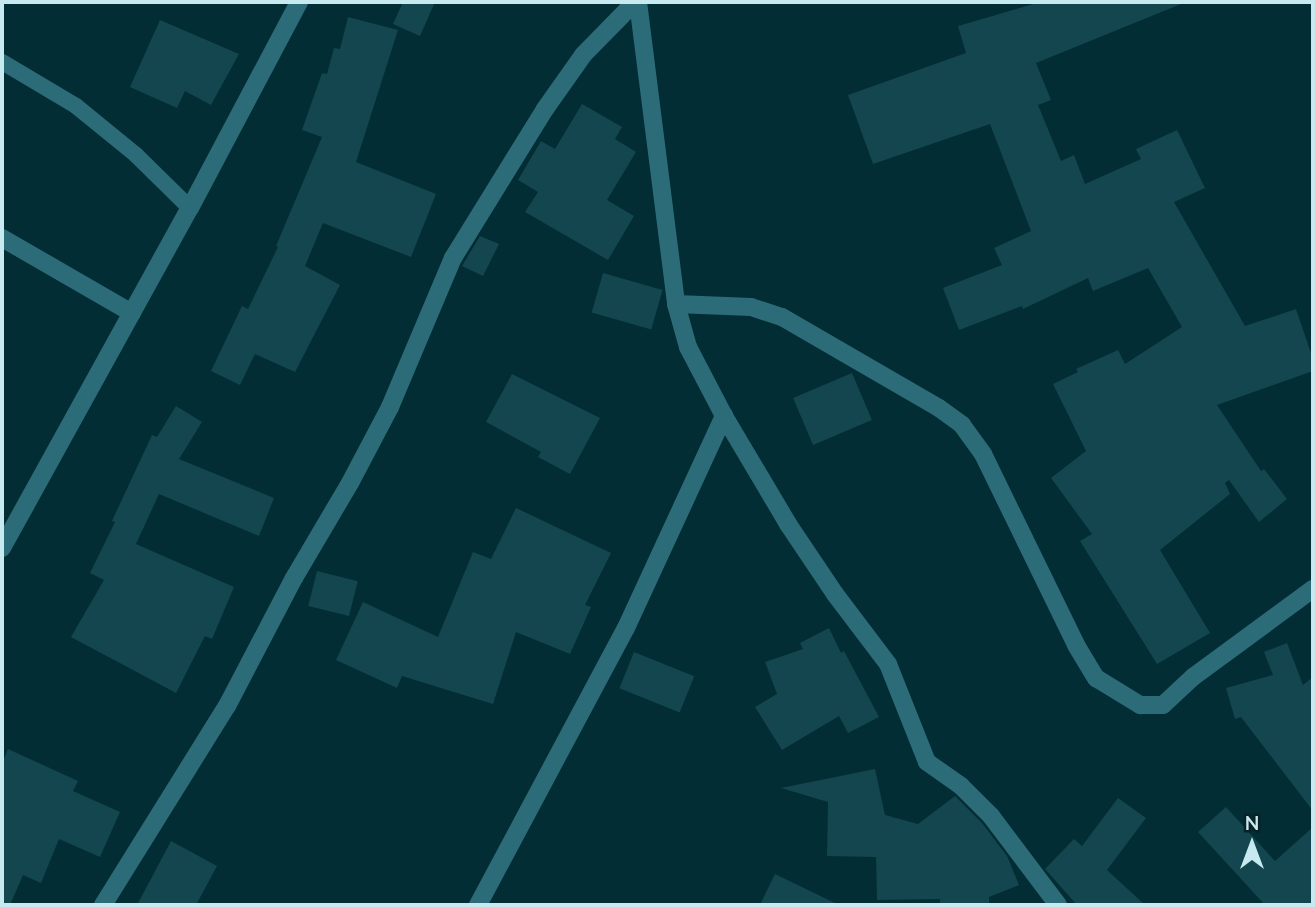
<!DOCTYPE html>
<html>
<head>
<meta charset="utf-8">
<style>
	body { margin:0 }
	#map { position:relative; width:1315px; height:907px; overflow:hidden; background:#032d34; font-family:Lato,sans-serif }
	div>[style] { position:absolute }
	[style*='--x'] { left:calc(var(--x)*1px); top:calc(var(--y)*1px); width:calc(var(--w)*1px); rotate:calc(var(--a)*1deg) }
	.building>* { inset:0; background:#13464e; transform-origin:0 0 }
	.lane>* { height:16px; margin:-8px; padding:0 8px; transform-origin:8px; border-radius:8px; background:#2c6c78 }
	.street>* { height:18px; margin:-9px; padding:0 9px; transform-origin:9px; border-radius:9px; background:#2c6c78 }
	span { translate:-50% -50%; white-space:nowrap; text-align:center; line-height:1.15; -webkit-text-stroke:5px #0a2126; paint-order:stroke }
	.frame { position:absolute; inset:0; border:4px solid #c7eaf1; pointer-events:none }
	.north { position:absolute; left:1217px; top:809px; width:70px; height:70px; -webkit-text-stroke:5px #0a2126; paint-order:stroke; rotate:0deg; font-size:19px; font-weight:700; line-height:28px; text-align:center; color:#c7eaf1 }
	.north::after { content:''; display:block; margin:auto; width:24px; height:32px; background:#c7eaf1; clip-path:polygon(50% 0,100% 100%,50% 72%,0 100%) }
</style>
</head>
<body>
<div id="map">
	<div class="building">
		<div style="clip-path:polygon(403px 2px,435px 2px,420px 36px,393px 24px)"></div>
		<div style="clip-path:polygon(1040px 2px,1186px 2px,1036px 63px,1051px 100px,1038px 105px,1061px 161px,1074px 155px,1085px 184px,1141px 159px,1136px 149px,1177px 130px,1205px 188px,1174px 202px,1245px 326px,1296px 309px,1313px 359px,1313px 371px,1217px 405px,1261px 471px,1264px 469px,1287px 499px,1259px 522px,1229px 480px,1225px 483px,1230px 494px,1160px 550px,1210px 633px,1157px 664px,1080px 541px,1092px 534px,1051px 478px,1086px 451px,1053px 384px,1078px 372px,1076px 369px,1118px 350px,1125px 364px,1182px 327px,1148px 268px,1093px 291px,1088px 278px,1023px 309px,1022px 306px,959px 330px,943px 288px,1002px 265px,994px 248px,1031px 231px,990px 124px,873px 164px,848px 95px,966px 53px,958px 26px)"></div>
		<div style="clip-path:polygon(348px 17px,398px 30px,356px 162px,436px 194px,411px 257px,323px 223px,305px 266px,340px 285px,295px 372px,255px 354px,240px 385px,211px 371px,242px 306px,248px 309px,278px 247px,276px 246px,322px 137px,302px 130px,322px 73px,327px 74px,334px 48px,340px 49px)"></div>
		<div style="clip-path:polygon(160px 20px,239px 54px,211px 105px,185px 91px,177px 108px,130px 87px)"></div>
		<div style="clip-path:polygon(582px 104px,622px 127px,615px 139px,636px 152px,607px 200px,634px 216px,608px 260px,525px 212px,538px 192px,518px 180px,541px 141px,555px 149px)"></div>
		<div style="clip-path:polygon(480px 236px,499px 244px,483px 276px,462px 266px)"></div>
		<div style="left:603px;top:273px;width:62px;height:41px;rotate:16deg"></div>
		<div style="left:852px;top:373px;width:51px;height:64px;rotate:67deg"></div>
		<div style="clip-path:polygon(512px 374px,600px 418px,570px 474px,538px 457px,541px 452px,486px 422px)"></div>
		<div style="clip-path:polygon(176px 406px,202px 422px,179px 459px,274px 498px,259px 536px,159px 494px,136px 544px,234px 587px,212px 639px,205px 636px,176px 693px,71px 637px,104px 580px,90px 573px,115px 522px,112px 521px,152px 435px,157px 437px)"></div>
		<div style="clip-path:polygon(516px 508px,611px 553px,585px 605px,591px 607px,570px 654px,516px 632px,493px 704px,402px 676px,397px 688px,336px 660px,363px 602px,438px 637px,473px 552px,491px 559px)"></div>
		<div style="left:317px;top:571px;width:42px;height:36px;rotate:14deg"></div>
		<div style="clip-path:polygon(829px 628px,841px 653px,844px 651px,879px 717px,848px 733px,839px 716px,782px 750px,755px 707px,777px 694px,765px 662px,803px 649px,800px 643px)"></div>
		<div style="clip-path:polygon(1287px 643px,1303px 685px,1313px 677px,1313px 811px,1241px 717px,1235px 719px,1226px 688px,1273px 675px,1264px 652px)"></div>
		<div style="left:634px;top:652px;width:65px;height:39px;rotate:22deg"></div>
		<div style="clip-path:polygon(8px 749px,78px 781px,73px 791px,120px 812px,100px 857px,59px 839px,41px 883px,23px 875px,10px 905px,2px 905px,2px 763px)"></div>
		<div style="clip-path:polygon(875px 769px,885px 815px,918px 824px,955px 796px,982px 823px,1007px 856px,1019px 885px,989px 897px,989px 905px,940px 905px,940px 899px,877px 900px,876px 857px,827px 856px,828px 802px,781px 788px)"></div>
		<div style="clip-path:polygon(1118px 798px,1146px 818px,1107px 870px,1145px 905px,1077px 905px,1045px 869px,1074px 839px,1082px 846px)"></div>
		<div style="clip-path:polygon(1226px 807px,1275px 861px,1313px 827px,1313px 905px,1265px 905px,1198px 832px)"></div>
		<div style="clip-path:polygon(171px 841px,217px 866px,196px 905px,137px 905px)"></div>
		<div style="clip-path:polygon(775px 874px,839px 905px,760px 905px)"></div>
	</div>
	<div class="lane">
		<div style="--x:2;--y:62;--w:86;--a:30.7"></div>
		<div style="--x:76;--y:106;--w:77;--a:39.2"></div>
		<div style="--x:136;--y:155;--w:76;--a:44.5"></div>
	</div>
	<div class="street">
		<div style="--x:638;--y:2;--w:304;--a:82.8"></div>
		<div style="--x:676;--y:304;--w:45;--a:74.4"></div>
		<div style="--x:688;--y:347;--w:78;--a:62.4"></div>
		<div style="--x:724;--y:416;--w:126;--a:59.3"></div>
		<div style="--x:788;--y:524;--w:84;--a:56.1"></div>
		<div style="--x:835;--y:594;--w:88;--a:52.9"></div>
		<div style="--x:888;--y:664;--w:105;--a:68.3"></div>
		<div style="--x:927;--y:762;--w:42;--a:35.2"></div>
		<div style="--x:961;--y:786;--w:42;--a:45"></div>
		<div style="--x:991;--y:816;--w:111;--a:53"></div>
		<div style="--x:2;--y:238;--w:150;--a:30"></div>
		<div style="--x:676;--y:304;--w:75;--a:2.3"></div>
		<div style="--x:751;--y:307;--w:33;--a:18"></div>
		<div style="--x:782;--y:317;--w:181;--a:30.1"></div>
		<div style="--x:939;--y:408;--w:29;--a:36"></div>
		<div style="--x:962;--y:425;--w:36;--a:54"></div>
		<div style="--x:983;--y:454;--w:212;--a:64"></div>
		<div style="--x:1076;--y:645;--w:39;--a:59"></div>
		<div style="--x:1096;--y:678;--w:52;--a:31.5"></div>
		<div style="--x:1140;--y:705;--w:23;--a:0"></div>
		<div style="--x:1163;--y:705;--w:41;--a:-43"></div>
		<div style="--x:1193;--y:677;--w:149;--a:-36.3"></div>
		<div style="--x:2;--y:548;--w:389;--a:-61.1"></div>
		<div style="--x:190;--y:208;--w:233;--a:-62.1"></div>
		<div style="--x:103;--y:905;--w:234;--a:-58.1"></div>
		<div style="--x:227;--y:706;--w:144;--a:-62.4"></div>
		<div style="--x:294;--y:578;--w:110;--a:-59.5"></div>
		<div style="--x:350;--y:483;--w:86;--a:-62.2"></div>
		<div style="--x:390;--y:407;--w:162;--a:-67.1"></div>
		<div style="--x:453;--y:258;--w:175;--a:-58.3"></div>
		<div style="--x:545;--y:109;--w:67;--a:-54.7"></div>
		<div style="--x:584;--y:54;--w:73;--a:-45.6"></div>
		<div style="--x:478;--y:905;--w:314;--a:-61.9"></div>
		<div style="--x:626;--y:628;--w:234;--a:-65.2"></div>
	</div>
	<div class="frame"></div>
	<div class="north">N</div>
</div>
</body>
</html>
